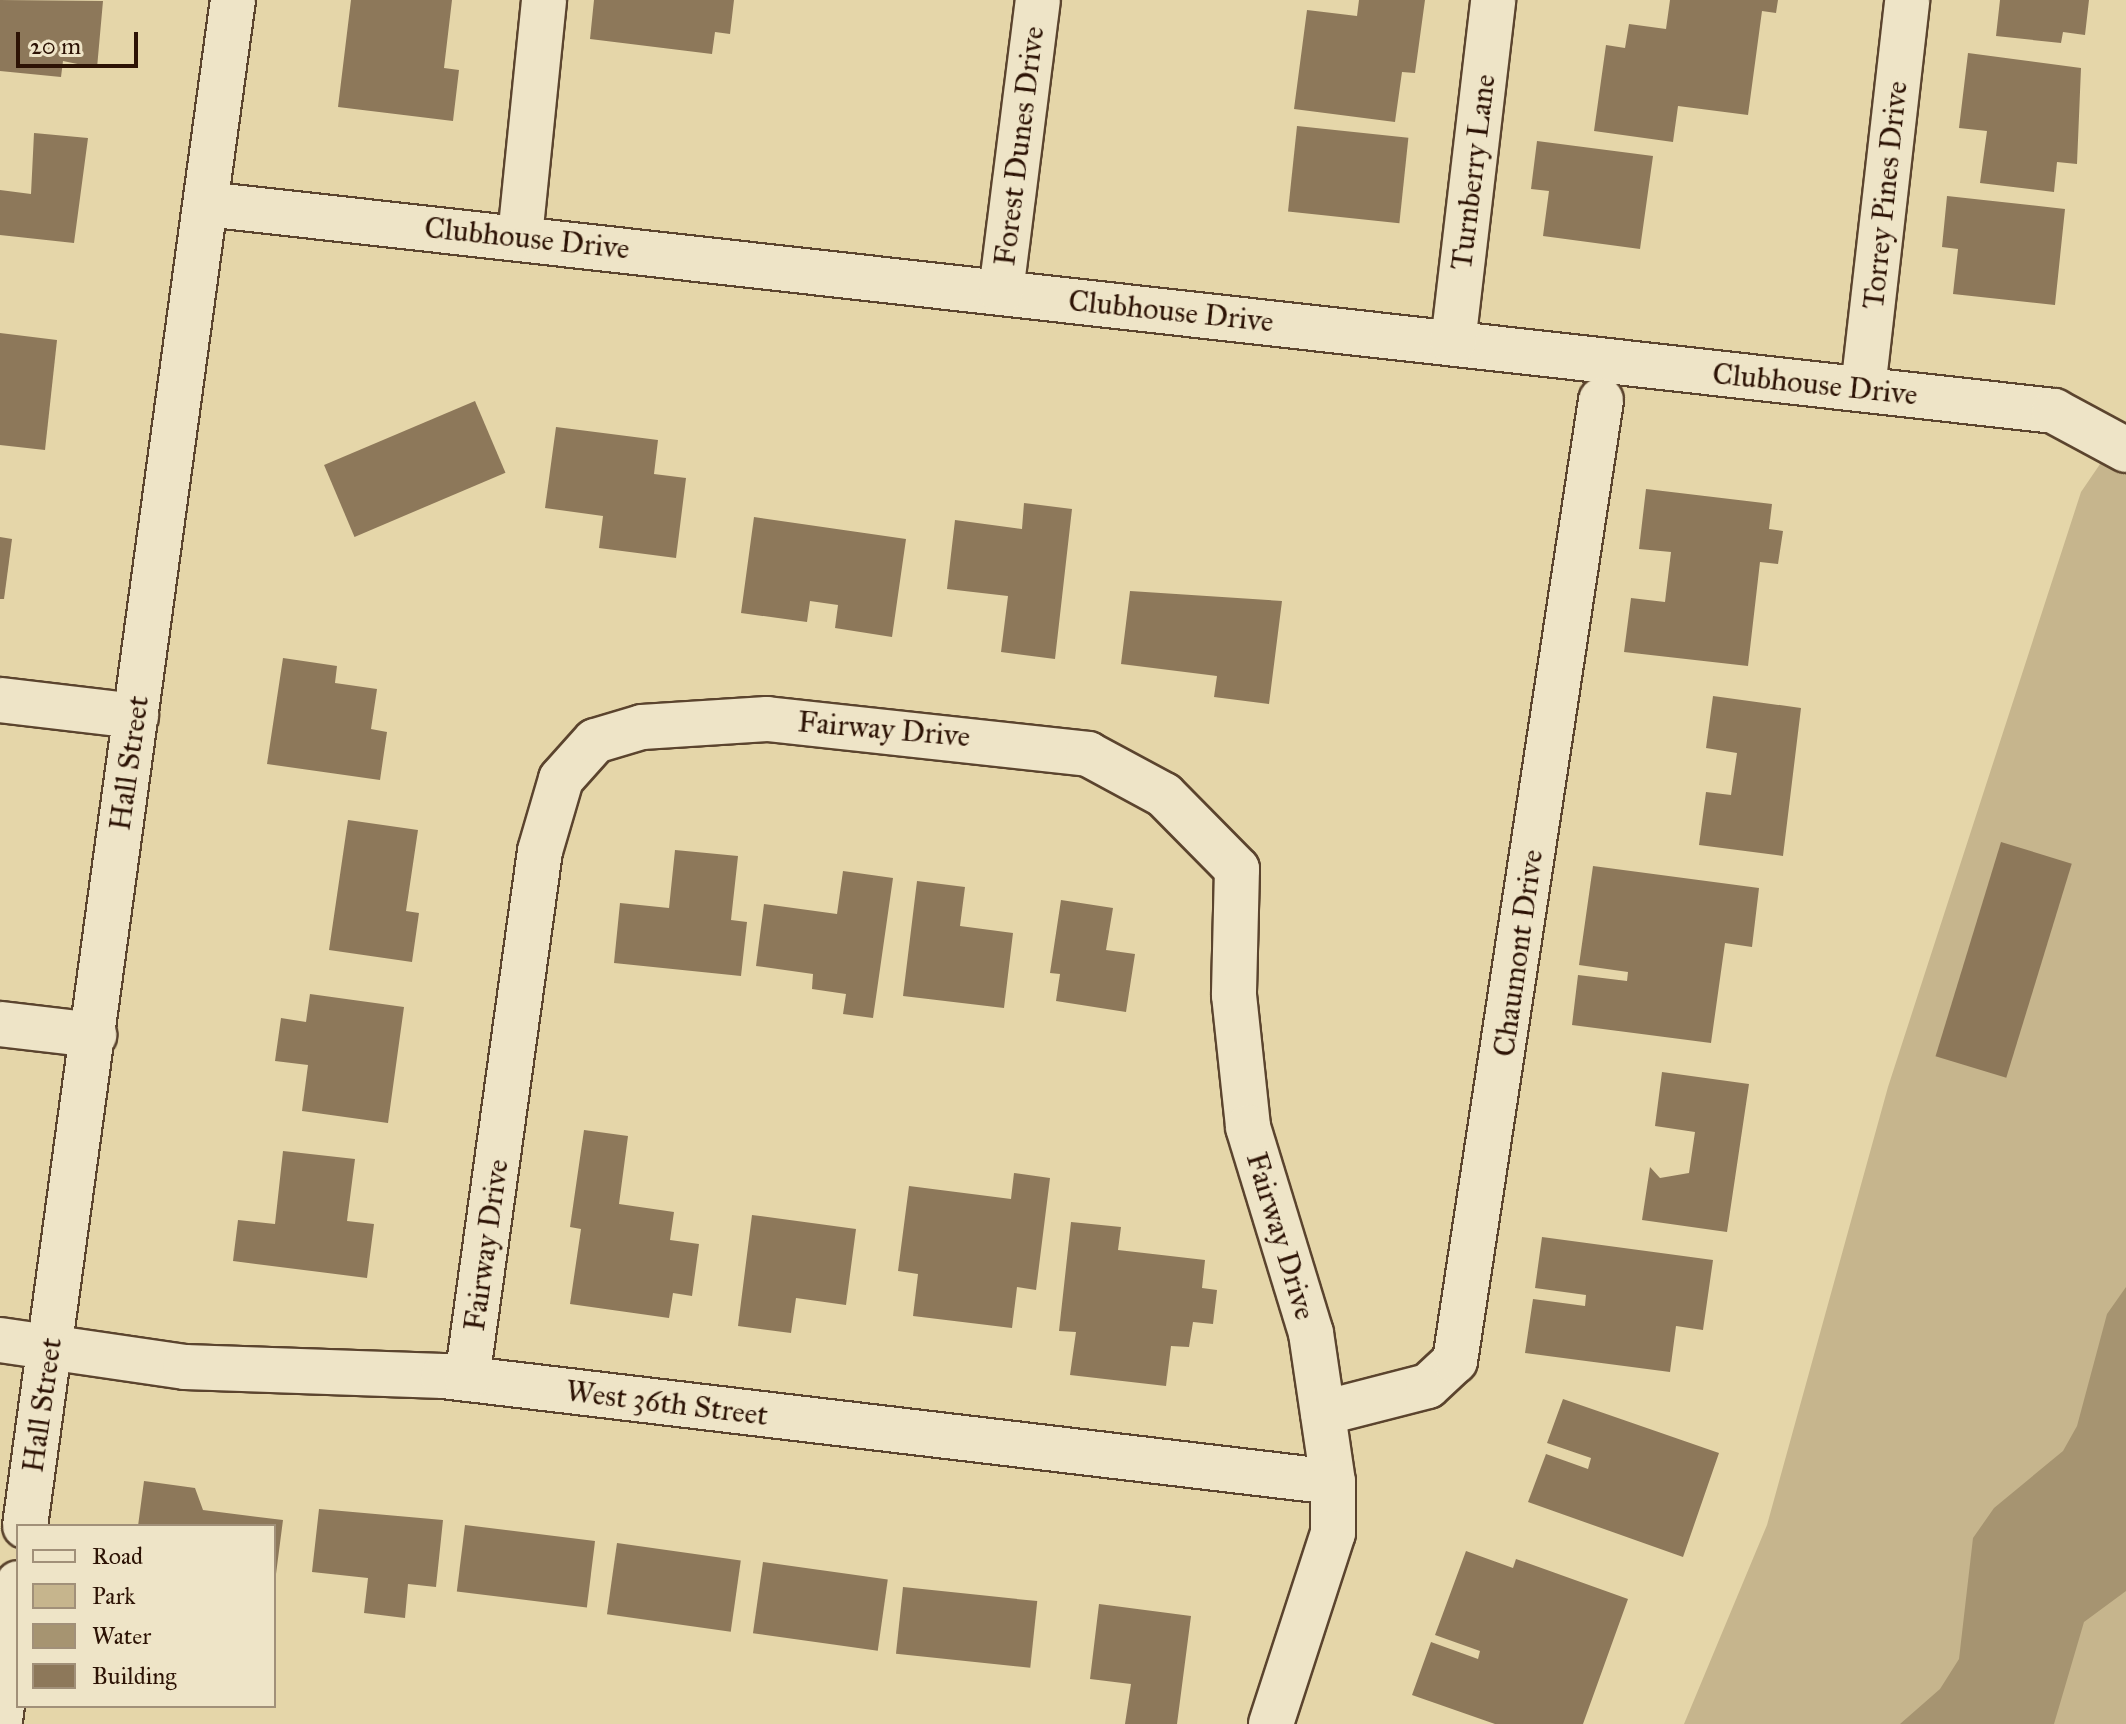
<!DOCTYPE html>
<html>
<head>
<meta charset="utf-8">
<style>
	body { margin:0 }
	#map { position:relative; width:2126px; height:1724px; overflow:hidden; background:#e5d6a9; font-family:"IM FELL Great Primer",serif }
	div>[style] { position:absolute }
	[style*='--x'] { left:calc(var(--x)*1px); top:calc(var(--y)*1px); width:calc(var(--w)*1px); rotate:calc(var(--a)*1deg) }
	.green>* { inset:0; background:#c6b58d }
	.water>* { inset:0; background:#a69471 }
	.building>* { inset:0; background:#8d785a; transform-origin:0 0 }
	.roads { filter:drop-shadow(2px 0 #5b442e) drop-shadow(-2px 0 #5b442e) drop-shadow(0 2px #5b442e) drop-shadow(0 -2px #5b442e) }
	.minor>* { height:44px; margin:-22px; padding:0 22px; transform-origin:22px; border-radius:22px; background:#eee4c7 }
	span { translate:-50% -50%; white-space:nowrap; text-align:center; line-height:1.15; -webkit-text-stroke:6px #eee4c7; paint-order:stroke }
	.street-label { font-size:30px; color:#2d1305 }
	.legend { position:absolute; left:16px; top:1524px; width:260px; height:184px; box-sizing:border-box; background:#eee4c7; border:2px solid #a19079; margin:0; padding:10px 14px; list-style:none; font-size:24px; color:#2d1305 }
	.legend li { display:flex; align-items:center; gap:16px; height:40px }
	.legend b { width:40px; border:2px solid #a19079 }
	.scale { position:absolute; left:16px; top:32px; width:122px; height:36px; box-sizing:border-box; border:4px solid #2d1305; border-top:0; padding-left:10px; font-size:24px; line-height:28px; white-space:nowrap; color:#2d1305; -webkit-text-stroke:6px #eee4c7; paint-order:stroke }
</style>
</head>
<body>
<div id="map">
	<div class="green">
		<div style="clip-path:polygon(2126px 426px,2126px 1724px,1684px 1724px,1767px 1525px,1888px 1087px,2081px 492px)"></div>
	</div>
	<div class="water">
		<div style="clip-path:polygon(2126px 1287px,2126px 1591px,2084px 1622px,2054px 1724px,1900px 1724px,1940px 1689px,1959px 1659px,1973px 1538px,1994px 1508px,2063px 1451px,2077px 1426px,2107px 1314px)"></div>
	</div>
	<div class="building">
		<div style="clip-path:polygon(0 0,103px 1px,97px 68px,63px 61px,61px 77px,0 71px)"></div>
		<div style="clip-path:polygon(351px 0,452px 0,444px 68px,459px 70px,453px 121px,338px 107px)"></div>
		<div style="clip-path:polygon(594px 0,734px 0,730px 34px,715px 32px,712px 54px,590px 39px)"></div>
		<div style="clip-path:polygon(1359px 0,1425px 0,1415px 73px,1402px 72px,1395px 122px,1294px 109px,1307px 10px,1357px 16px)"></div>
		<div style="clip-path:polygon(1670px 0,1778px 0,1776px 13px,1762px 11px,1748px 115px,1678px 106px,1673px 142px,1594px 131px,1606px 45px,1625px 48px,1629px 24px,1666px 29px)"></div>
		<div style="clip-path:polygon(2000px 0,2089px 0,2085px 35px,2063px 32px,2061px 43px,1996px 36px)"></div>
		<div style="clip-path:polygon(1968px 53px,2081px 68px,2077px 164px,2057px 162px,2054px 192px,1980px 183px,1987px 131px,1959px 128px)"></div>
		<div style="left:1297px;top:126px;width:112px;height:86px;rotate:6deg"></div>
		<div style="clip-path:polygon(34px 133px,88px 138px,74px 243px,0 235px,0 190px,31px 194px)"></div>
		<div style="clip-path:polygon(1537px 141px,1653px 156px,1640px 249px,1543px 236px,1549px 191px,1531px 189px)"></div>
		<div style="clip-path:polygon(1947px 196px,2065px 209px,2055px 305px,1953px 294px,1958px 249px,1942px 247px)"></div>
		<div style="clip-path:polygon(0 333px,57px 340px,45px 450px,0 445px)"></div>
		<div style="left:475px;top:401px;width:78px;height:164px;rotate:67deg"></div>
		<div style="clip-path:polygon(556px 427px,658px 440px,654px 474px,686px 478px,676px 558px,599px 548px,603px 516px,545px 508px)"></div>
		<div style="clip-path:polygon(1646px 489px,1772px 504px,1769px 529px,1783px 531px,1778px 564px,1760px 562px,1748px 666px,1624px 652px,1631px 598px,1665px 602px,1671px 552px,1639px 549px)"></div>
		<div style="clip-path:polygon(1024px 503px,1072px 509px,1055px 659px,1001px 652px,1008px 596px,947px 589px,955px 520px,1022px 529px)"></div>
		<div style="clip-path:polygon(754px 517px,906px 539px,892px 637px,835px 628px,838px 605px,810px 601px,807px 622px,741px 613px)"></div>
		<div style="clip-path:polygon(0 537px,12px 539px,4px 599px,0 599px)"></div>
		<div style="clip-path:polygon(1130px 591px,1282px 601px,1269px 704px,1214px 697px,1217px 676px,1121px 664px)"></div>
		<div style="clip-path:polygon(283px 658px,337px 666px,335px 683px,377px 689px,371px 729px,387px 732px,380px 780px,267px 764px)"></div>
		<div style="clip-path:polygon(1713px 696px,1801px 708px,1783px 856px,1699px 845px,1706px 792px,1731px 795px,1737px 753px,1706px 748px)"></div>
		<div style="clip-path:polygon(348px 820px,418px 830px,406px 911px,419px 913px,412px 962px,329px 950px)"></div>
		<div style="left:2001px;top:842px;width:74px;height:224px;rotate:17deg"></div>
		<div style="clip-path:polygon(675px 850px,738px 856px,731px 920px,747px 922px,741px 976px,614px 963px,620px 903px,669px 908px)"></div>
		<div style="clip-path:polygon(1593px 866px,1759px 888px,1752px 947px,1725px 943px,1711px 1043px,1572px 1025px,1578px 975px,1627px 981px,1628px 972px,1579px 965px)"></div>
		<div style="clip-path:polygon(843px 871px,893px 878px,873px 1018px,843px 1014px,846px 994px,812px 989px,813px 974px,756px 966px,764px 904px,837px 914px)"></div>
		<div style="clip-path:polygon(917px 881px,965px 887px,960px 926px,1013px 933px,1004px 1008px,903px 996px)"></div>
		<div style="clip-path:polygon(1061px 900px,1113px 908px,1106px 950px,1135px 954px,1126px 1012px,1056px 1001px,1060px 974px,1050px 973px)"></div>
		<div style="clip-path:polygon(310px 994px,404px 1007px,388px 1123px,302px 1111px,308px 1065px,275px 1061px,281px 1018px,306px 1022px)"></div>
		<div style="clip-path:polygon(1662px 1072px,1749px 1084px,1727px 1232px,1642px 1220px,1650px 1167px,1660px 1178px,1689px 1173px,1695px 1132px,1655px 1126px)"></div>
		<div style="clip-path:polygon(584px 1130px,628px 1136px,619px 1204px,674px 1212px,670px 1240px,699px 1244px,692px 1296px,673px 1293px,669px 1318px,570px 1304px,581px 1229px,570px 1227px)"></div>
		<div style="clip-path:polygon(283px 1151px,355px 1159px,347px 1221px,374px 1224px,367px 1278px,233px 1261px,238px 1220px,275px 1224px)"></div>
		<div style="clip-path:polygon(1014px 1173px,1050px 1178px,1036px 1290px,1017px 1287px,1012px 1328px,913px 1316px,918px 1274px,898px 1271px,909px 1186px,1011px 1199px)"></div>
		<div style="clip-path:polygon(752px 1215px,856px 1229px,846px 1305px,796px 1298px,791px 1333px,738px 1326px)"></div>
		<div style="clip-path:polygon(1071px 1222px,1121px 1227px,1118px 1250px,1205px 1260px,1202px 1288px,1217px 1290px,1213px 1324px,1193px 1322px,1189px 1347px,1171px 1346px,1166px 1386px,1070px 1375px,1076px 1332px,1059px 1331px)"></div>
		<div style="clip-path:polygon(1542px 1237px,1713px 1260px,1703px 1330px,1676px 1326px,1670px 1372px,1525px 1353px,1533px 1299px,1585px 1306px,1586px 1295px,1535px 1288px)"></div>
		<div style="clip-path:polygon(1563px 1399px,1719px 1453px,1683px 1557px,1528px 1502px,1546px 1454px,1588px 1469px,1591px 1458px,1547px 1443px)"></div>
		<div style="clip-path:polygon(144px 1481px,195px 1488px,203px 1510px,283px 1520px,276px 1574px,274px 1526px,138px 1526px)"></div>
		<div style="clip-path:polygon(319px 1509px,443px 1520px,436px 1587px,408px 1584px,405px 1618px,364px 1613px,368px 1578px,312px 1572px)"></div>
		<div style="left:465px;top:1525px;width:131px;height:67px;rotate:7deg"></div>
		<div style="left:617px;top:1543px;width:125px;height:72px;rotate:8deg"></div>
		<div style="clip-path:polygon(1466px 1551px,1513px 1568px,1516px 1559px,1628px 1599px,1583px 1724px,1495px 1724px,1412px 1695px,1431px 1642px,1478px 1659px,1480px 1651px,1435px 1635px)"></div>
		<div style="left:763px;top:1562px;width:126px;height:72px;rotate:8deg"></div>
		<div style="left:903px;top:1587px;width:135px;height:67px;rotate:6deg"></div>
		<div style="clip-path:polygon(1099px 1604px,1191px 1616px,1177px 1724px,1125px 1724px,1131px 1684px,1090px 1679px)"></div>
	</div>
	<div class="roads">
		<div class="minor">
			<div style="--x:206;--y:204;--w:1860;--a:6.39"></div>
			<div style="--x:2054;--y:411;--w:82;--a:28.4"></div>
			<div style="--x:520;--y:237;--w:238;--a:-84.2"></div>
			<div style="--x:1001;--y:292;--w:294;--a:-82.8"></div>
			<div style="--x:1453;--y:343;--w:345;--a:-83.3"></div>
			<div style="--x:1863;--y:389;--w:391;--a:-83.5"></div>
			<div style="--x:0;--y:700;--w:137;--a:6.7"></div>
			<div style="--x:0;--y:1024;--w:95;--a:6.7"></div>
			<div style="--x:0;--y:1340;--w:187;--a:8.3"></div>
			<div style="--x:185;--y:1367;--w:258;--a:2"></div>
			<div style="--x:443;--y:1376;--w:896;--a:6.79"></div>
			<div style="--x:467;--y:1379;--w:533;--a:-82.13"></div>
			<div style="--x:540;--y:851;--w:75;--a:-73.7"></div>
			<div style="--x:561;--y:779;--w:51;--a:-48.2"></div>
			<div style="--x:595;--y:741;--w:49;--a:-16.6"></div>
			<div style="--x:642;--y:727;--w:125;--a:-3.7"></div>
			<div style="--x:767;--y:719;--w:323;--a:6.2"></div>
			<div style="--x:1088;--y:754;--w:86;--a:28.3"></div>
			<div style="--x:1164;--y:795;--w:104;--a:45.4"></div>
			<div style="--x:1237;--y:869;--w:126;--a:91.4"></div>
			<div style="--x:1234;--y:995;--w:133;--a:83.9"></div>
			<div style="--x:1248;--y:1127;--w:215;--a:73"></div>
			<div style="--x:1311;--y:1333;--w:151;--a:81.6"></div>
			<div style="--x:1333;--y:1482;--w:51;--a:90"></div>
			<div style="--x:1333;--y:1533;--w:201;--a:108"></div>
			<div style="--x:1323;--y:1413;--w:108;--a:-14.4"></div>
			<div style="--x:1428;--y:1386;--w:37;--a:-43"></div>
			<div style="--x:1455;--y:1361;--w:972;--a:-81.36"></div>
			<div style="--x:25;--y:1526;--w:1540;--a:-82.24"></div>
			<div style="--x:0;--y:1720;--w:138;--a:-82.5"></div>
		</div>
	</div>
	<div class="street-label">
		<span style="left:1019px;top:146px;rotate:-83deg">Forest Dunes Drive</span>
		<span style="left:1473px;top:172px;rotate:-83deg">Turnberry Lane</span>
		<span style="left:1885px;top:195px;rotate:-84deg">Torrey Pines Drive</span>
		<span style="left:527px;top:238px;rotate:6deg">Clubhouse Drive</span>
		<span style="left:1171px;top:311px;rotate:6deg">Clubhouse Drive</span>
		<span style="left:1815px;top:384px;rotate:6deg">Clubhouse Drive</span>
		<span style="left:884px;top:729px;rotate:5deg">Fairway Drive</span>
		<span style="left:129px;top:763px;rotate:-82deg">Hall Street</span>
		<span style="left:1518px;top:953px;rotate:-82deg">Chaumont Drive</span>
		<span style="left:1281px;top:1236px;rotate:73deg">Fairway Drive</span>
		<span style="left:486px;top:1245px;rotate:-82deg">Fairway Drive</span>
		<span style="left:667px;top:1403px;rotate:7deg">West 36th Street</span>
		<span style="left:42px;top:1405px;rotate:-82deg">Hall Street</span>
	</div>
	<ul class="legend">
	<li><b style="height:10px;background:#eee4c7"></b>Road</li>
	<li><b style="height:22px;background:#c6b58d"></b>Park</li>
	<li><b style="height:22px;background:#a69471"></b>Water</li>
	<li><b style="height:22px;background:#8d785a"></b>Building</li>
	</ul>
	<div class="scale">20 m</div>
</div>
</body>
</html>
